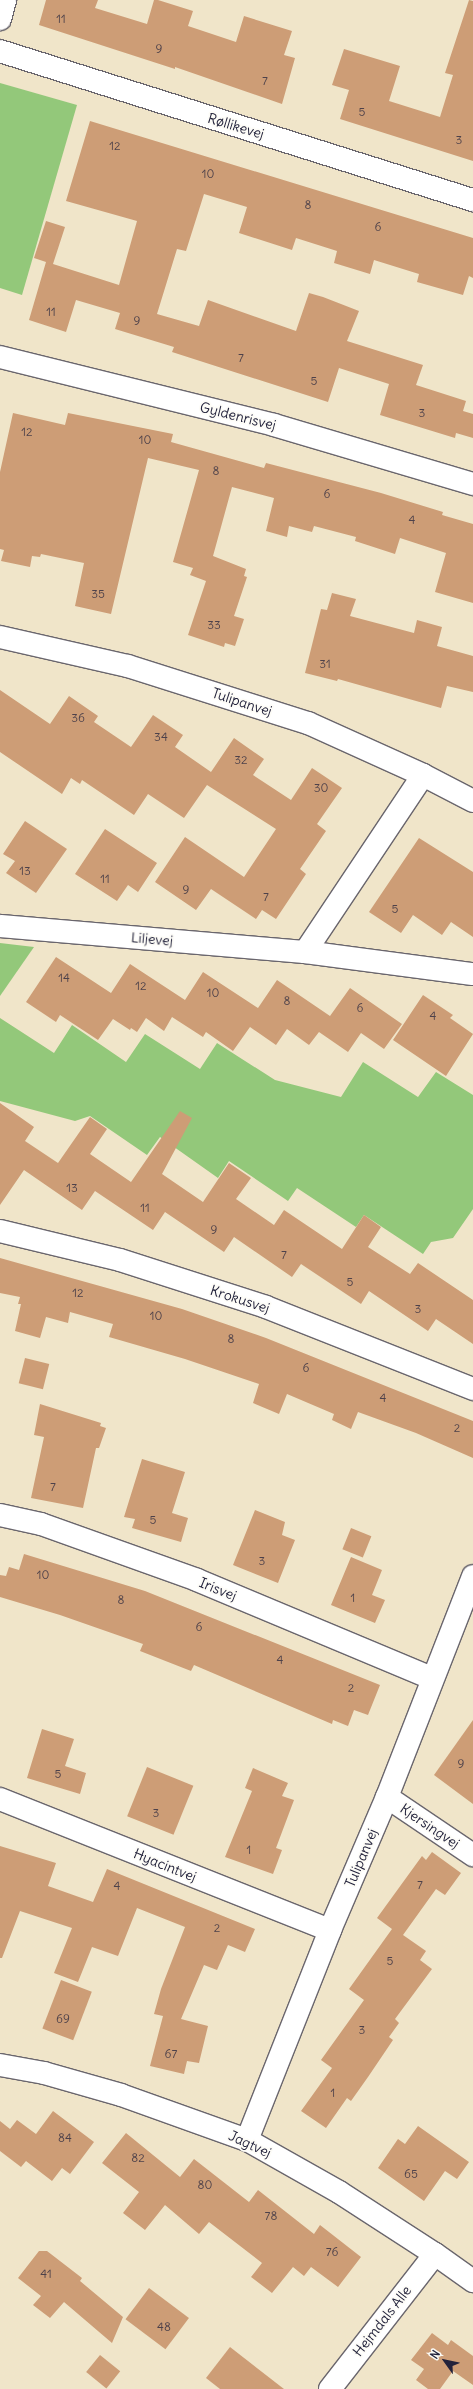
<!DOCTYPE html>
<html>
<head>
<meta charset="utf-8">
<style>
	body { margin:0 }
	#map { position:relative; width:473px; height:2389px; overflow:hidden; background:#f0e5c9; font-family:Delius,sans-serif }
	div>[style] { position:absolute }
	[style*='--x'] { left:calc(var(--x)*1px); top:calc(var(--y)*1px); width:calc(var(--w)*1px); rotate:calc(var(--a)*1deg) }
	.green>* { inset:0; background:#93c87a }
	.building>* { inset:0; background:#cd9d76; transform-origin:0 0 }
	.roads { filter:drop-shadow(1px 0 #6a666d) drop-shadow(-1px 0 #6a666d) drop-shadow(0 1px #6a666d) drop-shadow(0 -1px #6a666d) }
	.minor>* { height:22px; margin:-11px; padding:0 11px; transform-origin:11px; border-radius:11px; background:#fff }
	span { translate:-50% -50%; white-space:nowrap; text-align:center; line-height:1.15; -webkit-text-stroke:3.5px #fdfcf7; paint-order:stroke }
	.number-label { font-size:12px; color:#4d414a }
	.number-label span { -webkit-text-stroke-width:0 }
	.street-label { font-size:14px; color:#22223b }
	.north { position:absolute; left:425px; top:2341px; width:40px; height:40px; -webkit-text-stroke:3px #fdfcf7; paint-order:stroke; rotate:303deg; font-size:11px; font-weight:700; line-height:16px; text-align:center; color:#22223b }
	.north::after { content:''; display:block; margin:auto; width:14px; height:18px; background:#22223b; clip-path:polygon(50% 0,100% 100%,50% 72%,0 100%) }
</style>
</head>
<body>
<div id="map">
	<div class="green">
		<div style="clip-path:polygon(0 83px,77px 105px,22px 295px,0 288px)"></div>
		<div style="clip-path:polygon(0 943px,34px 947px,0 996px)"></div>
		<div style="clip-path:polygon(0 1018px,54px 1053px,72px 1025px,126px 1062px,145px 1034px,200px 1069px,217px 1043px,275px 1080px,341px 1097px,363px 1062px,418px 1097px,436px 1072px,473px 1095px,473px 1209px,453px 1238px,431px 1242px,423px 1254px,364px 1215px,356px 1227px,297px 1188px,288px 1201px,229px 1161px,218px 1178px,160px 1137px,147px 1155px,90px 1116px,75px 1121px,0 1101px)"></div>
	</div>
	<div class="building">
		<div style="clip-path:polygon(46px 0,98px 0,95px 8px,147px 24px,154px 0,158px 0,193px 11px,188px 26px,236px 42px,244px 16px,292px 31px,284px 55px,295px 58px,282px 104px,175px 67px,175px 69px,39px 25px)"></div>
		<div style="clip-path:polygon(469px 0,473px 1px,473px 161px,340px 119px,349px 90px,332px 85px,344px 49px,400px 66px,389px 101px,440px 117px,453px 75px,445px 73px)"></div>
		<div style="clip-path:polygon(90px 121px,473px 238px,473px 278px,469px 276px,463px 295px,417px 282px,419px 274px,374px 260px,370px 274px,334px 263px,337px 251px,296px 238px,292px 250px,239px 233px,247px 207px,204px 194px,186px 251px,177px 249px,157px 314px,199px 326px,208px 300px,296px 331px,309px 293px,323px 297px,359px 311px,347px 341px,423px 365px,416px 385px,466px 401px,463px 411px,473px 414px,473px 438px,456px 433px,455px 438px,380px 415px,389px 384px,339px 368px,328px 402px,172px 352px,174px 347px,115px 329px,120px 313px,76px 300px,66px 332px,29px 320px,46px 262px,34px 258px,46px 221px,65px 227px,53px 264px,119px 285px,137px 221px,66px 201px)"></div>
		<div style="clip-path:polygon(13px 413px,65px 425px,68px 413px,173px 434px,171px 442px,264px 468px,266px 463px,381px 493px,443px 512px,442px 515px,473px 524px,473px 603px,435px 592px,446px 553px,400px 538px,395px 554px,355px 541px,356px 537px,314px 526px,312px 532px,289px 526px,287px 537px,266px 531px,274px 498px,232px 487px,213px 556px,246px 569px,244px 576px,247px 577px,234px 616px,244px 619px,235px 646px,225px 643px,224px 647px,188px 635px,206px 581px,190px 575px,193px 568px,173px 562px,199px 470px,148px 458px,111px 614px,75px 606px,84px 563px,41px 554px,40px 557px,32px 556px,30px 567px,1px 561px,4px 550px,0 549px,0 472px)"></div>
		<div style="clip-path:polygon(332px 593px,356px 599px,350px 616px,414px 633px,417px 620px,442px 627px,437px 646px,473px 656px,473px 692px,447px 686px,441px 708px,338px 679px,337px 681px,305px 673px,321px 609px,327px 610px)"></div>
		<div style="clip-path:polygon(0 690px,50px 724px,69px 696px,98px 716px,94px 722px,131px 747px,153px 715px,183px 735px,175px 747px,211px 772px,234px 738px,264px 759px,253px 775px,291px 800px,312px 768px,342px 788px,317px 824px,326px 831px,300px 869px,306px 874px,276px 919px,262px 910px,256px 919px,211px 889px,196px 910px,155px 882px,185px 837px,244px 877px,276px 829px,207px 785px,184px 818px,148px 794px,134px 815px,82px 780px,80px 784px,71px 778px,62px 794px,0 752px)"></div>
		<div style="clip-path:polygon(25px 821px,67px 849px,36px 893px,6px 873px,15px 861px,3px 854px)"></div>
		<div style="clip-path:polygon(105px 829px,157px 863px,138px 892px,128px 885px,117px 901px,75px 874px)"></div>
		<div style="clip-path:polygon(419px 838px,473px 872px,473px 937px,451px 922px,442px 935px,413px 915px,401px 933px,369px 912px)"></div>
		<div style="clip-path:polygon(56px 957px,111px 993px,130px 964px,185px 1000px,203px 972px,258px 1008px,277px 980px,330px 1016px,350px 988px,402px 1024px,384px 1049px,361px 1033px,348px 1052px,319px 1032px,309px 1045px,287px 1029px,276px 1045px,250px 1027px,233px 1051px,206px 1032px,203px 1037px,172px 1017px,164px 1031px,146px 1018px,137px 1032px,131px 1028px,130px 1030px,113px 1019px,98px 1040px,60px 1015px,56px 1022px,26px 1002px)"></div>
		<div style="clip-path:polygon(423px 995px,453px 1015px,450px 1018px,473px 1034px,446px 1076px,393px 1040px)"></div>
		<div style="clip-path:polygon(0 1103px,34px 1127px,25px 1141px,58px 1163px,90px 1117px,107px 1129px,90px 1154px,131px 1182px,180px 1111px,192px 1118px,162px 1174px,203px 1202px,229px 1163px,251px 1178px,236px 1199px,274px 1225px,284px 1210px,342px 1249px,364px 1215px,381px 1227px,368px 1247px,410px 1274px,418px 1263px,473px 1300px,473px 1344px,436px 1319px,428px 1331px,369px 1291px,361px 1304px,301px 1264px,292px 1277px,234px 1237px,224px 1252px,165px 1212px,153px 1230px,95px 1191px,82px 1210px,24px 1170px,0 1205px)"></div>
		<div style="clip-path:polygon(0 1258px,182px 1309px,266px 1338px,473px 1421px,473px 1458px,416px 1433px,358px 1412px,351px 1429px,332px 1420px,334px 1414px,287px 1394px,279px 1414px,253px 1403px,259px 1384px,185px 1359px,109px 1337px,113px 1324px,70px 1312px,68px 1323px,46px 1317px,40px 1338px,15px 1331px,21px 1304px,18px 1304px,20px 1297px,0 1293px)"></div>
		<div style="left:25px;top:1358px;width:25px;height:26px;rotate:14deg"></div>
		<div style="clip-path:polygon(40px 1404px,101px 1423px,100px 1426px,106px 1428px,99px 1448px,96px 1448px,83px 1508px,31px 1498px,44px 1437px,34px 1435px)"></div>
		<div style="clip-path:polygon(142px 1459px,185px 1472px,172px 1513px,188px 1518px,181px 1542px,132px 1528px,135px 1519px,124px 1517px)"></div>
		<div style="clip-path:polygon(255px 1510px,285px 1522px,282px 1535px,295px 1540px,278px 1583px,233px 1565px)"></div>
		<div style="left:351px;top:1528px;width:22px;height:23px;rotate:22deg"></div>
		<div style="clip-path:polygon(24px 1554px,145px 1591px,380px 1685px,368px 1715px,354px 1710px,348px 1726px,333px 1720px,332px 1724px,194px 1665px,191px 1671px,140px 1651px,143px 1644px,60px 1615px,0 1597px,0 1575px,6px 1576px,9px 1567px,19px 1570px)"></div>
		<div style="clip-path:polygon(351px 1557px,382px 1570px,372px 1595px,385px 1600px,375px 1623px,331px 1605px)"></div>
		<div style="clip-path:polygon(473px 1720px,473px 1804px,434px 1775px)"></div>
		<div style="clip-path:polygon(42px 1729px,74px 1739px,65px 1766px,86px 1773px,80px 1794px,27px 1778px)"></div>
		<div style="left:147px;top:1767px;width:50px;height:53px;rotate:22deg"></div>
		<div style="clip-path:polygon(253px 1768px,288px 1783px,282px 1796px,294px 1800px,276px 1848px,282px 1850px,273px 1874px,225px 1857px,252px 1791px,245px 1788px)"></div>
		<div style="clip-path:polygon(0 1846px,56px 1863px,48px 1886px,93px 1902px,107px 1869px,255px 1929px,245px 1952px,228px 1945px,217px 1970px,204px 1965px,181px 2019px,208px 2026px,199px 2063px,187px 2061px,184px 2074px,150px 2066px,163px 2016px,154px 2014px,161px 1989px,185px 1927px,137px 1908px,118px 1956px,92px 1947px,78px 1982px,54px 1973px,72px 1928px,20px 1911px,2px 1958px,0 1958px)"></div>
		<div style="clip-path:polygon(432px 1852px,461px 1873px,445px 1895px,436px 1889px,403px 1935px,426px 1951px,420px 1960px,432px 1969px,395px 2019px,399px 2023px,389px 2037px,393px 2040px,368px 2077px,351px 2101px,347px 2098px,326px 2128px,301px 2111px,332px 2068px,321px 2060px,364px 2000px,349px 1989px,392px 1929px,377px 1918px,422px 1856px,426px 1860px)"></div>
		<div style="left:61px;top:1980px;width:33px;height:52px;rotate:21deg"></div>
		<div style="clip-path:polygon(53px 2111px,94px 2142px,70px 2174px,62px 2168px,52px 2181px,26px 2161px,21px 2167px,0 2151px,0 2121px,10px 2129px,17px 2120px,36px 2134px)"></div>
		<div style="clip-path:polygon(418px 2126px,469px 2162px,457px 2179px,445px 2171px,424px 2201px,378px 2168px,398px 2139px,405px 2144px)"></div>
		<div style="clip-path:polygon(126px 2133px,180px 2177px,194px 2159px,249px 2202px,258px 2190px,314px 2234px,320px 2225px,361px 2257px,338px 2287px,311px 2267px,304px 2276px,293px 2267px,272px 2293px,251px 2277px,262px 2263px,209px 2222px,199px 2234px,165px 2205px,145px 2230px,123px 2213px,139px 2192px,102px 2163px)"></div>
		<div style="clip-path:polygon(39px 2251px,47px 2251px,82px 2278px,80px 2281px,123px 2317px,112px 2343px,64px 2302px,50px 2318px,33px 2305px,41px 2296px,18px 2278px)"></div>
		<div style="left:149px;top:2288px;width:50px;height:39px;rotate:37deg"></div>
		<div style="clip-path:polygon(432px 2333px,448px 2345px,451px 2340px,473px 2356px,473px 2385px,453px 2371px,440px 2389px,428px 2389px,416px 2380px,424px 2369px,411px 2360px)"></div>
		<div style="clip-path:polygon(230px 2347px,284px 2389px,220px 2389px,206px 2378px)"></div>
		<div style="left:100px;top:2355px;width:26px;height:22px;rotate:39deg"></div>
	</div>
	<div class="roads">
		<div class="minor">
			<div style="--x:0;--y:19;--w:20;--a:-75"></div>
			<div style="--x:0;--y:51;--w:496;--a:17.5"></div>
			<div style="--x:0;--y:357;--w:282;--a:13.9"></div>
			<div style="--x:274;--y:425;--w:208;--a:16.5"></div>
			<div style="--x:0;--y:637;--w:131;--a:12.8"></div>
			<div style="--x:128;--y:666;--w:189;--a:17.6"></div>
			<div style="--x:308;--y:723;--w:126;--a:24.3"></div>
			<div style="--x:423;--y:775;--w:56;--a:27.5"></div>
			<div style="--x:0;--y:926;--w:306;--a:4.9"></div>
			<div style="--x:305;--y:952;--w:169;--a:7.5"></div>
			<div style="--x:305;--y:952;--w:213;--a:-56.3"></div>
			<div style="--x:0;--y:1231;--w:123;--a:13.6"></div>
			<div style="--x:120;--y:1260;--w:153;--a:17.8"></div>
			<div style="--x:266;--y:1307;--w:223;--a:21.6"></div>
			<div style="--x:0;--y:1515;--w:42;--a:12.4"></div>
			<div style="--x:41;--y:1524;--w:166;--a:19.7"></div>
			<div style="--x:197;--y:1580;--w:254;--a:22.7"></div>
			<div style="--x:387;--y:1797;--w:104;--a:34"></div>
			<div style="--x:0;--y:1799;--w:355;--a:21.7"></div>
			<div style="--x:0;--y:2065;--w:45;--a:10.3"></div>
			<div style="--x:44;--y:2073;--w:80;--a:15.9"></div>
			<div style="--x:121;--y:2095;--w:134;--a:19.7"></div>
			<div style="--x:247;--y:2140;--w:106;--a:29.5"></div>
			<div style="--x:339;--y:2192;--w:114;--a:32.9"></div>
			<div style="--x:435;--y:2254;--w:47;--a:35.4"></div>
			<div style="--x:247;--y:2140;--w:226;--a:-68.4"></div>
			<div style="--x:330;--y:1930;--w:145;--a:-66.8"></div>
			<div style="--x:387;--y:1797;--w:237;--a:-68.7"></div>
			<div style="--x:330;--y:2389;--w:171;--a:-52.1"></div>
		</div>
	</div>
	<div class="number-label">
		<span style="left:61px;top:19px">11</span>
		<span style="left:159px;top:49px">9</span>
		<span style="left:265px;top:81px">7</span>
		<span style="left:362px;top:112px">5</span>
		<span style="left:459px;top:140px">3</span>
		<span style="left:115px;top:146px">12</span>
		<span style="left:208px;top:174px">10</span>
		<span style="left:308px;top:205px">8</span>
		<span style="left:378px;top:227px">6</span>
		<span style="left:51px;top:312px">11</span>
		<span style="left:137px;top:321px">9</span>
		<span style="left:241px;top:358px">7</span>
		<span style="left:314px;top:381px">5</span>
		<span style="left:422px;top:413px">3</span>
		<span style="left:27px;top:432px">12</span>
		<span style="left:145px;top:440px">10</span>
		<span style="left:216px;top:471px">8</span>
		<span style="left:327px;top:494px">6</span>
		<span style="left:412px;top:520px">4</span>
		<span style="left:98px;top:594px">35</span>
		<span style="left:214px;top:625px">33</span>
		<span style="left:325px;top:664px">31</span>
		<span style="left:78px;top:718px">36</span>
		<span style="left:161px;top:737px">34</span>
		<span style="left:241px;top:760px">32</span>
		<span style="left:321px;top:788px">30</span>
		<span style="left:25px;top:871px">13</span>
		<span style="left:105px;top:879px">11</span>
		<span style="left:186px;top:890px">9</span>
		<span style="left:266px;top:897px">7</span>
		<span style="left:395px;top:909px">5</span>
		<span style="left:64px;top:978px">14</span>
		<span style="left:141px;top:986px">12</span>
		<span style="left:213px;top:993px">10</span>
		<span style="left:287px;top:1001px">8</span>
		<span style="left:360px;top:1008px">6</span>
		<span style="left:433px;top:1016px">4</span>
		<span style="left:72px;top:1188px">13</span>
		<span style="left:145px;top:1208px">11</span>
		<span style="left:214px;top:1230px">9</span>
		<span style="left:284px;top:1255px">7</span>
		<span style="left:350px;top:1282px">5</span>
		<span style="left:78px;top:1293px">12</span>
		<span style="left:418px;top:1309px">3</span>
		<span style="left:156px;top:1316px">10</span>
		<span style="left:231px;top:1339px">8</span>
		<span style="left:306px;top:1368px">6</span>
		<span style="left:383px;top:1398px">4</span>
		<span style="left:457px;top:1428px">2</span>
		<span style="left:53px;top:1487px">7</span>
		<span style="left:153px;top:1520px">5</span>
		<span style="left:262px;top:1561px">3</span>
		<span style="left:43px;top:1575px">10</span>
		<span style="left:353px;top:1598px">1</span>
		<span style="left:121px;top:1600px">8</span>
		<span style="left:199px;top:1627px">6</span>
		<span style="left:280px;top:1660px">4</span>
		<span style="left:351px;top:1688px">2</span>
		<span style="left:461px;top:1764px">9</span>
		<span style="left:58px;top:1774px">5</span>
		<span style="left:156px;top:1813px">3</span>
		<span style="left:249px;top:1850px">1</span>
		<span style="left:420px;top:1885px">7</span>
		<span style="left:117px;top:1886px">4</span>
		<span style="left:217px;top:1928px">2</span>
		<span style="left:390px;top:1961px">5</span>
		<span style="left:63px;top:2019px">69</span>
		<span style="left:362px;top:2030px">3</span>
		<span style="left:171px;top:2054px">67</span>
		<span style="left:333px;top:2093px">1</span>
		<span style="left:65px;top:2138px">84</span>
		<span style="left:138px;top:2158px">82</span>
		<span style="left:411px;top:2174px">65</span>
		<span style="left:205px;top:2185px">80</span>
		<span style="left:271px;top:2216px">78</span>
		<span style="left:332px;top:2252px">76</span>
		<span style="left:46px;top:2274px">41</span>
		<span style="left:164px;top:2327px">48</span>
	</div>
	<div class="street-label">
		<span style="left:236px;top:126px;rotate:17deg">Røllikevej</span>
		<span style="left:238px;top:416px;rotate:14deg">Gyldenrisvej</span>
		<span style="left:242px;top:702px;rotate:18deg">Tulipanvej</span>
		<span style="left:152px;top:939px;rotate:5deg">Liljevej</span>
		<span style="left:240px;top:1299px;rotate:18deg">Krokusvej</span>
		<span style="left:218px;top:1589px;rotate:22deg">Irisvej</span>
		<span style="left:430px;top:1826px;rotate:34deg">Kjersingvej</span>
		<span style="left:361px;top:1858px;rotate:-67deg">Tulipanvej</span>
		<span style="left:165px;top:1865px;rotate:22deg">Hyacintvej</span>
		<span style="left:250px;top:2144px;rotate:25deg">Jagtvej</span>
		<span style="left:382px;top:2321px;rotate:-52deg">Hejmdals Alle</span>
	</div>
	<div class="north">N</div>
</div>
</body>
</html>
